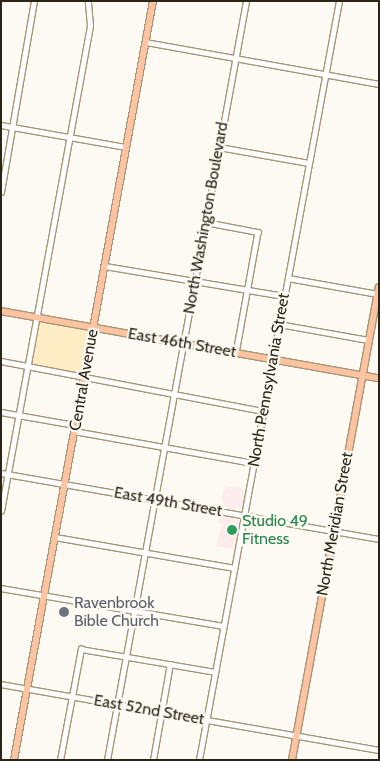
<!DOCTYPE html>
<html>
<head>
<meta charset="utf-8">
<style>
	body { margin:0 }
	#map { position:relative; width:380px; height:761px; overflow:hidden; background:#fdfaf3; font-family:Cabin,sans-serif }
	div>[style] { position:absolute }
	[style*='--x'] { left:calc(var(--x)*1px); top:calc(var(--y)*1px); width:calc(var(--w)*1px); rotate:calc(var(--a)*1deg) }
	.commercial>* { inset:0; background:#fceceb }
	.round { border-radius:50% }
	.built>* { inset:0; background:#feecc4; transform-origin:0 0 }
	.roads { filter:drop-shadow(1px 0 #a39577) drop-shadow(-1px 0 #a39577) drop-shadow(0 1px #a39577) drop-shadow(0 -1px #a39577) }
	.minor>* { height:4.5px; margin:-2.25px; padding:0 2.25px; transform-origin:2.25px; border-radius:2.25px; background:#fff }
	.major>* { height:5.5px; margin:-2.75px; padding:0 2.75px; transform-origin:2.75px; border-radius:2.75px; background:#fec4a2 }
	.dots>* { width:14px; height:14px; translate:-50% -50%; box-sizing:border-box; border:2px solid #fdfaf3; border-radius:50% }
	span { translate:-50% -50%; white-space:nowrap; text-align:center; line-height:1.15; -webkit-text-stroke:4.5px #fdfaf3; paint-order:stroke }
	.street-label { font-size:16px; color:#2a2518 }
	.leisure-label { font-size:16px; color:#27864d }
	.left { translate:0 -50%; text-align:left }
	.worship-label { font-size:16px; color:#5b616d }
	.frame { position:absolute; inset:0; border:2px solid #2a2518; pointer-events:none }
</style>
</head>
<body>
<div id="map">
	<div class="commercial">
		<div class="round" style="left:222px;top:486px;width:24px;height:24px"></div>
		<div style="clip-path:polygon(219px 515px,239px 518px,234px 549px,216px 546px,222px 524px,218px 523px)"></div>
	</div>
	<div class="built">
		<div style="left:40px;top:321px;width:50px;height:45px;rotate:10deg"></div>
	</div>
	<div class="roads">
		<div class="minor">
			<div style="--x:146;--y:42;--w:237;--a:10.2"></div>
			<div style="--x:1;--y:125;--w:127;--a:10"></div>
			<div style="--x:219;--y:147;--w:91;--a:10.1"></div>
			<div style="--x:1;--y:192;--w:194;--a:-80.2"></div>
			<div style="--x:205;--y:222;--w:54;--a:10.7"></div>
			<div style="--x:258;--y:232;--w:123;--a:100.3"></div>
			<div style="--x:105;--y:266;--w:181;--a:9.5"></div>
			<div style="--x:288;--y:278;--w:91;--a:10.1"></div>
			<div style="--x:279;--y:324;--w:91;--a:10.1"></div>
			<div style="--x:1;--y:361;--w:267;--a:10.8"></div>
			<div style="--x:1;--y:412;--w:75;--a:10"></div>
			<div style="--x:74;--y:431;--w:183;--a:10.1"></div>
			<div style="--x:1;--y:473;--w:384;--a:9.9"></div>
			<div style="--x:1;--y:511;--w:493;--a:-79.6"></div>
			<div style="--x:90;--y:26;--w:25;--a:-95"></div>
			<div style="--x:55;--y:537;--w:182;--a:9.8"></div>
			<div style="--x:1;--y:588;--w:226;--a:9.7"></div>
			<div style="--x:1;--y:684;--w:384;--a:9.9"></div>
			<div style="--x:60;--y:760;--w:113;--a:-79.3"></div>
			<div style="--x:81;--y:649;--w:136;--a:9.7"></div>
			<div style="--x:107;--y:760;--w:772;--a:-79.62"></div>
			<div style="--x:153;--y:760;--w:97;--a:-80"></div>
			<div style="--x:199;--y:760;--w:772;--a:-79.55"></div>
		</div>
		<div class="major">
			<div style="--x:1;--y:311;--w:384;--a:10.1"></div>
			<div style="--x:14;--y:760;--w:772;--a:-79.62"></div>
			<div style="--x:292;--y:760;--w:480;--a:-79.6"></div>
		</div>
	</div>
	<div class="dots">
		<div style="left:232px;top:530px;background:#2e9e5b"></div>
		<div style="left:64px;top:612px;background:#6b7280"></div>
	</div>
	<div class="street-label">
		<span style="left:206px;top:218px;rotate:-80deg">North Washington Boulevard</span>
		<span style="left:182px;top:343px;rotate:10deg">East 46th Street</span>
		<span style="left:84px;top:380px;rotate:-80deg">Central Avenue</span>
		<span style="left:269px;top:380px;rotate:-80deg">North Pennsylvania Street</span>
		<span style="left:168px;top:502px;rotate:10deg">East 49th Street</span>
		<span style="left:335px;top:524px;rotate:-80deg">North Meridian Street</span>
		<span style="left:149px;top:710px;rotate:10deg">East 52nd Street</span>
	</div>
	<div class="leisure-label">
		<span class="left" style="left:242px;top:530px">Studio 49<br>Fitness</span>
	</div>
	<div class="worship-label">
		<span class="left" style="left:74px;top:612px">Ravenbrook<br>Bible Church</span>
	</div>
	<div class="frame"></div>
</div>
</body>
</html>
